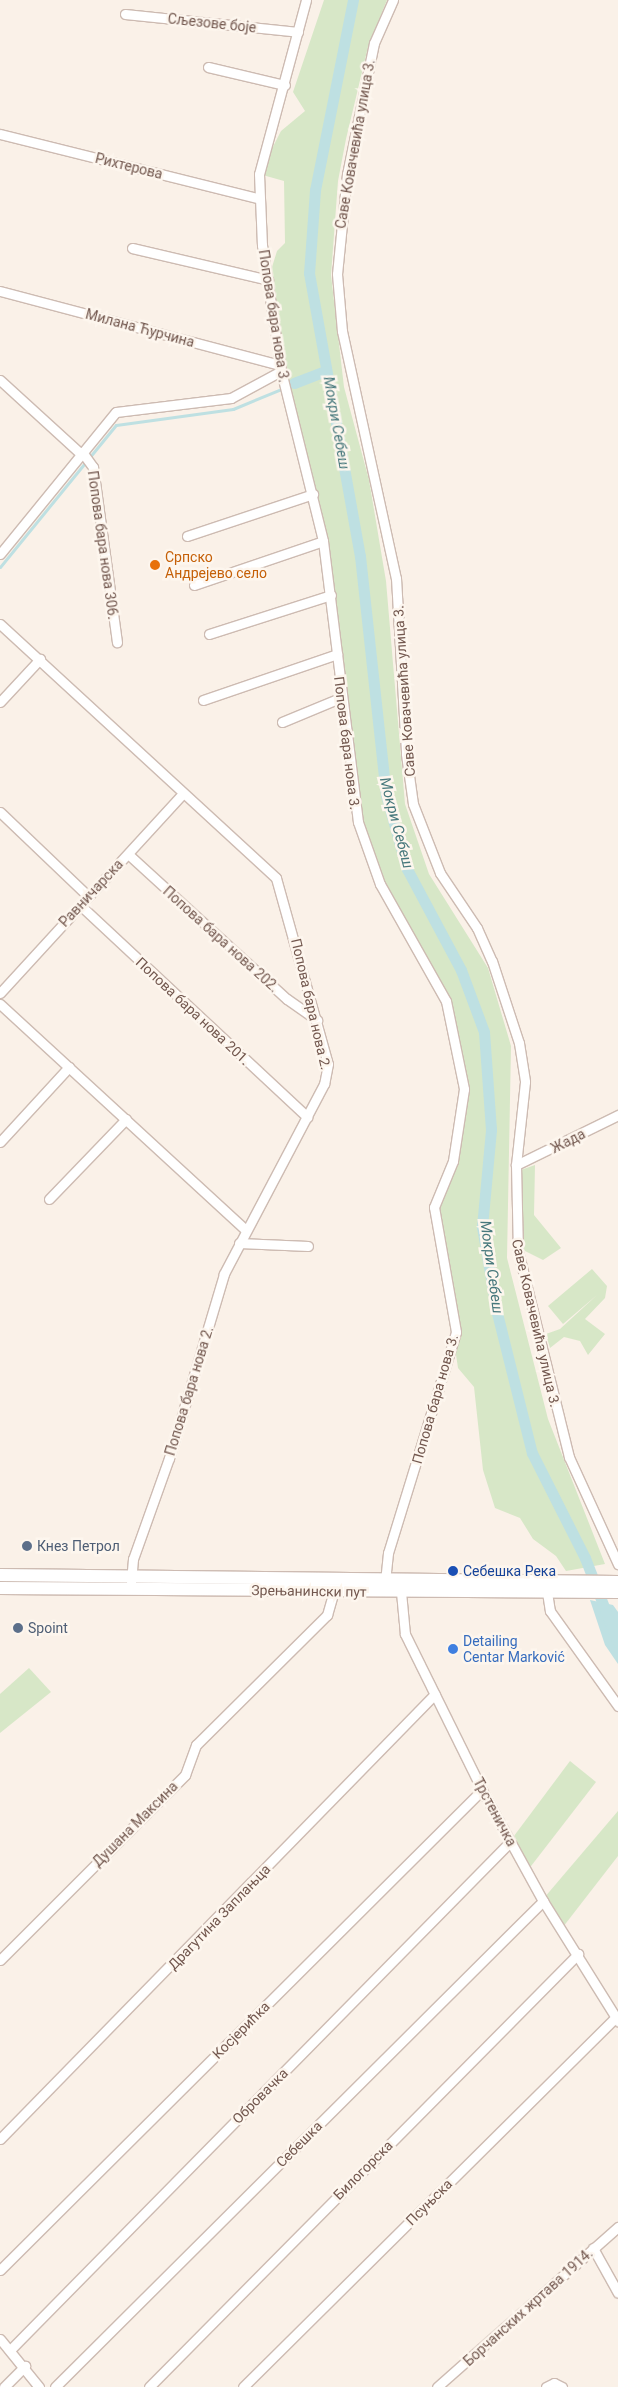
<!DOCTYPE html>
<html>
<head>
<meta charset="utf-8">
<style>
	body { margin:0 }
	#map { position:relative; width:618px; height:2387px; overflow:hidden; background:#faf1e8; font-family:Roboto,sans-serif }
	div>[style] { position:absolute }
	[style*='--x'] { left:calc(var(--x)*1px); top:calc(var(--y)*1px); width:calc(var(--w)*1px); rotate:calc(var(--a)*1deg) }
	.green>* { inset:0; background:#d7e7c7 }
	.water>* { inset:0; background:#bee0e2 }
	.stream>* { height:3px; margin:-1.5px; padding:0 1.5px; transform-origin:1.5px; border-radius:1.5px; background:#bee0e2 }
	.canal>* { height:11px; margin:-5.5px; padding:0 5.5px; transform-origin:5.5px; border-radius:5.5px; background:#bee0e2 }
	.roads { filter:drop-shadow(1px 0 #cdbbb2) drop-shadow(-1px 0 #cdbbb2) drop-shadow(0 1px #cdbbb2) drop-shadow(0 -1px #cdbbb2) }
	.minor>* { height:9px; margin:-4.5px; padding:0 4.5px; transform-origin:4.5px; border-radius:4.5px; background:#fff }
	.secondary>* { height:12px; margin:-6px; padding:0 6px; transform-origin:6px; border-radius:6px; background:#fff }
	.dots>* { width:14px; height:14px; translate:-50% -50%; box-sizing:border-box; border:2px solid #fdf6ee; border-radius:50% }
	span { translate:-50% -50%; white-space:nowrap; text-align:center; line-height:1.15; -webkit-text-stroke:5px #fdf6ee; paint-order:stroke }
	.street-label { font-size:14px; color:#72574e }
	.food-label { font-size:14px; color:#c56008 }
	.left { translate:0 -50%; text-align:left }
	.service-label { font-size:14px; color:#4e5e75 }
	.transit-label { font-size:14px; color:#164399 }
	.shop-label { font-size:14px; color:#366cbe }
	.water-label { font-size:15px; color:#47787c; font-style:italic }
</style>
</head>
<body>
<div id="map">
	<div class="green">
		<div style="clip-path:polygon(324px 0,387px 0,368px 47px,346px 139px,338px 181px,331px 275px,344px 387px,369px 480px,386px 581px,405px 804px,429px 874px,488px 968px,511px 1046px,507px 1258px,548px 1419px,605px 1564px,566px 1571px,556px 1556px,533px 1539px,520px 1518px,495px 1508px,483px 1470px,474px 1387px,458px 1368px,434px 1207px,448px 1175px,464px 1089px,446px 1001px,380px 884px,366px 848px,323px 541px,281px 371px,268px 280px,277px 251px,285px 243px,284px 181px,259px 174px,281px 131px,305px 111px,293px 92px)"></div>
		<div style="clip-path:polygon(535px 1165px,534px 1215px,561px 1248px,543px 1260px,523px 1250px,519px 1228px,518px 1171px)"></div>
		<div style="clip-path:polygon(592px 1269px,607px 1286px,605px 1298px,585px 1319px,605px 1334px,588px 1355px,580px 1341px,564px 1337px,550px 1348px,546px 1334px,560px 1329px,597px 1295px,563px 1324px,548px 1306px)"></div>
		<div style="clip-path:polygon(29px 1668px,51px 1692px,0 1733px,0 1694px)"></div>
		<div style="clip-path:polygon(570px 1761px,596px 1782px,528px 1870px,511px 1840px)"></div>
		<div style="clip-path:polygon(618px 1811px,618px 1856px,563px 1927px,544px 1898px)"></div>
	</div>
	<div class="water">
		<div style="clip-path:polygon(590px 1600px,613px 1605px,618px 1612px,618px 1664px,605px 1645px)"></div>
	</div>
	<div class="stream">
		<div style="--x:0;--y:567;--w:183;--a:-50.8"></div>
		<div style="--x:116;--y:425;--w:118;--a:-7.8"></div>
		<div style="--x:233;--y:409;--w:52;--a:-22.6"></div>
	</div>
	<div class="canal">
		<div style="--x:353;--y:0;--w:194;--a:101.3"></div>
		<div style="--x:315;--y:190;--w:83;--a:94.1"></div>
		<div style="--x:309;--y:273;--w:288;--a:79.8"></div>
		<div style="--x:360;--y:556;--w:240;--a:83.8"></div>
		<div style="--x:386;--y:795;--w:77;--a:74.2"></div>
		<div style="--x:407;--y:869;--w:115;--a:61.9"></div>
		<div style="--x:461;--y:970;--w:66;--a:69.6"></div>
		<div style="--x:484;--y:1032;--w:98;--a:85.9"></div>
		<div style="--x:491;--y:1130;--w:97;--a:95.3"></div>
		<div style="--x:482;--y:1227;--w:87;--a:80.1"></div>
		<div style="--x:497;--y:1313;--w:144;--a:76"></div>
		<div style="--x:532;--y:1453;--w:118;--a:63.2"></div>
		<div style="--x:585;--y:1558;--w:91;--a:68.8"></div>
		<div style="--x:294;--y:383;--w:33;--a:-21"></div>
	</div>
	<div class="roads">
		<div class="minor">
			<div style="--x:306;--y:0;--w:180;--a:105.1"></div>
			<div style="--x:259;--y:174;--w:71;--a:87.6"></div>
			<div style="--x:262;--y:245;--w:127;--a:81.4"></div>
			<div style="--x:281;--y:371;--w:175;--a:76.1"></div>
			<div style="--x:323;--y:541;--w:283;--a:82.9"></div>
			<div style="--x:358;--y:822;--w:66;--a:70.5"></div>
			<div style="--x:380;--y:884;--w:134;--a:60.6"></div>
			<div style="--x:446;--y:1001;--w:90;--a:78.4"></div>
			<div style="--x:464;--y:1089;--w:73;--a:98.7"></div>
			<div style="--x:453;--y:1161;--w:50;--a:112.4"></div>
			<div style="--x:434;--y:1207;--w:127;--a:80"></div>
			<div style="--x:456;--y:1332;--w:231;--a:107.1"></div>
			<div style="--x:388;--y:1553;--w:27;--a:96"></div>
			<div style="--x:393;--y:0;--w:47;--a:113.8"></div>
			<div style="--x:374;--y:43;--w:134;--a:101.6"></div>
			<div style="--x:347;--y:174;--w:100;--a:95.7"></div>
			<div style="--x:337;--y:274;--w:57;--a:85"></div>
			<div style="--x:342;--y:331;--w:253;--a:77.7"></div>
			<div style="--x:396;--y:578;--w:176;--a:86.7"></div>
			<div style="--x:406;--y:754;--w:50;--a:82"></div>
			<div style="--x:413;--y:804;--w:74;--a:68.6"></div>
			<div style="--x:440;--y:873;--w:66;--a:56.1"></div>
			<div style="--x:477;--y:928;--w:36;--a:66"></div>
			<div style="--x:492;--y:961;--w:86;--a:71.8"></div>
			<div style="--x:519;--y:1043;--w:39;--a:81"></div>
			<div style="--x:525;--y:1082;--w:83;--a:96.2"></div>
			<div style="--x:516;--y:1165;--w:86;--a:88.7"></div>
			<div style="--x:518;--y:1251;--w:212;--a:76.1"></div>
			<div style="--x:569;--y:1457;--w:118;--a:65.4"></div>
			<div style="--x:125;--y:14;--w:174;--a:5.9"></div>
			<div style="--x:208;--y:67;--w:79;--a:13.2"></div>
			<div style="--x:0;--y:134;--w:265;--a:14"></div>
			<div style="--x:132;--y:248;--w:140;--a:13.2"></div>
			<div style="--x:0;--y:291;--w:290;--a:14.8"></div>
			<div style="--x:0;--y:380;--w:108;--a:42.4"></div>
			<div style="--x:82;--y:452;--w:19;--a:54"></div>
			<div style="--x:93;--y:467;--w:177;--a:82.2"></div>
			<div style="--x:187;--y:536;--w:133;--a:-18.4"></div>
			<div style="--x:0;--y:554;--w:183;--a:-50.8"></div>
			<div style="--x:116;--y:412;--w:116;--a:-6.9"></div>
			<div style="--x:231;--y:398;--w:57;--a:-28.4"></div>
			<div style="--x:194;--y:585;--w:136;--a:-18.8"></div>
			<div style="--x:0;--y:624;--w:375;--a:42.6"></div>
			<div style="--x:276;--y:878;--w:193;--a:74.4"></div>
			<div style="--x:328;--y:1064;--w:20;--a:101"></div>
			<div style="--x:324;--y:1084;--w:215;--a:117.8"></div>
			<div style="--x:224;--y:1274;--w:192;--a:106.6"></div>
			<div style="--x:169;--y:1458;--w:107;--a:109.6"></div>
			<div style="--x:133;--y:1559;--w:23;--a:95"></div>
			<div style="--x:209;--y:634;--w:128;--a:-17.7"></div>
			<div style="--x:203;--y:700;--w:142;--a:-18.9"></div>
			<div style="--x:0;--y:702;--w:59;--a:-47.1"></div>
			<div style="--x:282;--y:722;--w:63;--a:-22.5"></div>
			<div style="--x:0;--y:812;--w:122;--a:43.7"></div>
			<div style="--x:128;--y:854;--w:215;--a:42.4"></div>
			<div style="--x:287;--y:999;--w:37;--a:35"></div>
			<div style="--x:80;--y:905;--w:311;--a:43"></div>
			<div style="--x:0;--y:993;--w:271;--a:-47.5"></div>
			<div style="--x:0;--y:1004;--w:334;--a:42.6"></div>
			<div style="--x:0;--y:1142;--w:102;--a:-47.4"></div>
			<div style="--x:516;--y:1165;--w:114;--a:-26.1"></div>
			<div style="--x:49;--y:1199;--w:111;--a:-46.1"></div>
			<div style="--x:239;--y:1243;--w:69;--a:2.5"></div>
			<div style="--x:546;--y:1586;--w:25;--a:81"></div>
			<div style="--x:550;--y:1611;--w:117;--a:54.4"></div>
			<div style="--x:401;--y:1592;--w:42;--a:84.6"></div>
			<div style="--x:405;--y:1634;--w:174;--a:63.7"></div>
			<div style="--x:482;--y:1790;--w:127;--a:61.2"></div>
			<div style="--x:543;--y:1901;--w:142;--a:58"></div>
			<div style="--x:0;--y:1960;--w:262;--a:-45"></div>
			<div style="--x:185;--y:1775;--w:32;--a:-70"></div>
			<div style="--x:196;--y:1745;--w:185;--a:-44.8"></div>
			<div style="--x:327;--y:1615;--w:25;--a:-74"></div>
			<div style="--x:0;--y:2139;--w:622;--a:-45.65"></div>
			<div style="--x:593;--y:2248;--w:51;--a:60.9"></div>
			<div style="--x:0;--y:2270;--w:680;--a:-44.88"></div>
			<div style="--x:0;--y:2339;--w:62;--a:50.9"></div>
			<div style="--x:11;--y:2349;--w:711;--a:-45.46"></div>
			<div style="--x:4;--y:2387;--w:30;--a:-45"></div>
			<div style="--x:55;--y:2387;--w:689;--a:-44.88"></div>
			<div style="--x:149;--y:2387;--w:610;--a:-45.27"></div>
			<div style="--x:243;--y:2387;--w:525;--a:-44.77"></div>
			<div style="--x:437;--y:2387;--w:242;--a:-41.5"></div>
			<div style="--x:546;--y:2387;--w:9;--a:-27"></div>
			<div style="--x:554;--y:2383;--w:9;--a:27"></div>
		</div>
		<div class="secondary">
			<div style="--x:0;--y:1575;--w:618;--a:0.65"></div>
			<div style="--x:0;--y:1588;--w:618;--a:0.37"></div>
		</div>
	</div>
	<div class="dots">
		<div style="left:155px;top:565px;background:#e8710a"></div>
		<div style="left:27px;top:1546px;background:#5c6f8a"></div>
		<div style="left:453px;top:1571px;background:#1a4fb4"></div>
		<div style="left:18px;top:1628px;background:#5c6f8a"></div>
		<div style="left:453px;top:1649px;background:#3f7fe0"></div>
	</div>
	<div class="street-label">
		<span style="left:212px;top:23px;rotate:6deg">Сљезове боје</span>
		<span style="left:355px;top:144px;rotate:-80deg">Саве Ковачевића улица 3.</span>
		<span style="left:129px;top:166px;rotate:14deg">Рихтерова</span>
		<span style="left:274px;top:316px;rotate:81deg">Попова бара нова 3.</span>
		<span style="left:140px;top:328px;rotate:15deg">Милана Ћурчина</span>
		<span style="left:103px;top:545px;rotate:82deg">Попова бара нова 306.</span>
		<span style="left:404px;top:691px;rotate:-94deg">Саве Ковачевића улица 3.</span>
		<span style="left:347px;top:743px;rotate:83deg">Попова бара нова 3.</span>
		<span style="left:91px;top:893px;rotate:-47deg">Равничарска</span>
		<span style="left:221px;top:939px;rotate:42deg">Попова бара нова 202.</span>
		<span style="left:311px;top:1004px;rotate:77deg">Попова бара нова 2.</span>
		<span style="left:193px;top:1011px;rotate:43deg">Попова бара нова 201.</span>
		<span style="left:568px;top:1141px;rotate:-27deg">Жада</span>
		<span style="left:536px;top:1323px;rotate:77deg">Саве Ковачевића улица 3.</span>
		<span style="left:189px;top:1391px;rotate:-73deg">Попова бара нова 2.</span>
		<span style="left:435px;top:1399px;rotate:-74deg">Попова бара нова 3.</span>
		<span style="left:309px;top:1591px;rotate:1deg">Зрењанински пут</span>
		<span style="left:495px;top:1812px;rotate:62deg">Трстеничка</span>
		<span style="left:135px;top:1824px;rotate:-45deg">Душана Максина</span>
		<span style="left:219px;top:1917px;rotate:-46deg">Драгутина Заплањца</span>
		<span style="left:241px;top:2030px;rotate:-45deg">Косјерићка</span>
		<span style="left:260px;top:2096px;rotate:-45deg">Обровачка</span>
		<span style="left:299px;top:2144px;rotate:-45deg">Себешка</span>
		<span style="left:363px;top:2170px;rotate:-45deg">Билогорска</span>
		<span style="left:429px;top:2202px;rotate:-45deg">Псуњска</span>
		<span style="left:528px;top:2307px;rotate:-42deg">Борчанских жртава 1914.</span>
	</div>
	<div class="food-label">
		<span class="left" style="left:165px;top:565px">Српско<br>Андрејево село</span>
	</div>
	<div class="service-label">
		<span class="left" style="left:37px;top:1546px">Кнез Петрол</span>
		<span class="left" style="left:28px;top:1628px">Spoint</span>
	</div>
	<div class="transit-label">
		<span class="left" style="left:463px;top:1571px">Себешка Река</span>
	</div>
	<div class="shop-label">
		<span class="left" style="left:463px;top:1649px">Detailing<br>Centar Marković</span>
	</div>
	<div class="water-label">
		<span style="left:336px;top:423px;rotate:80deg">Мокри Себеш</span>
		<span style="left:396px;top:823px;rotate:75deg">Мокри Себеш</span>
		<span style="left:491px;top:1267px;rotate:82deg">Мокри Себеш</span>
	</div>
</div>
</body>
</html>
